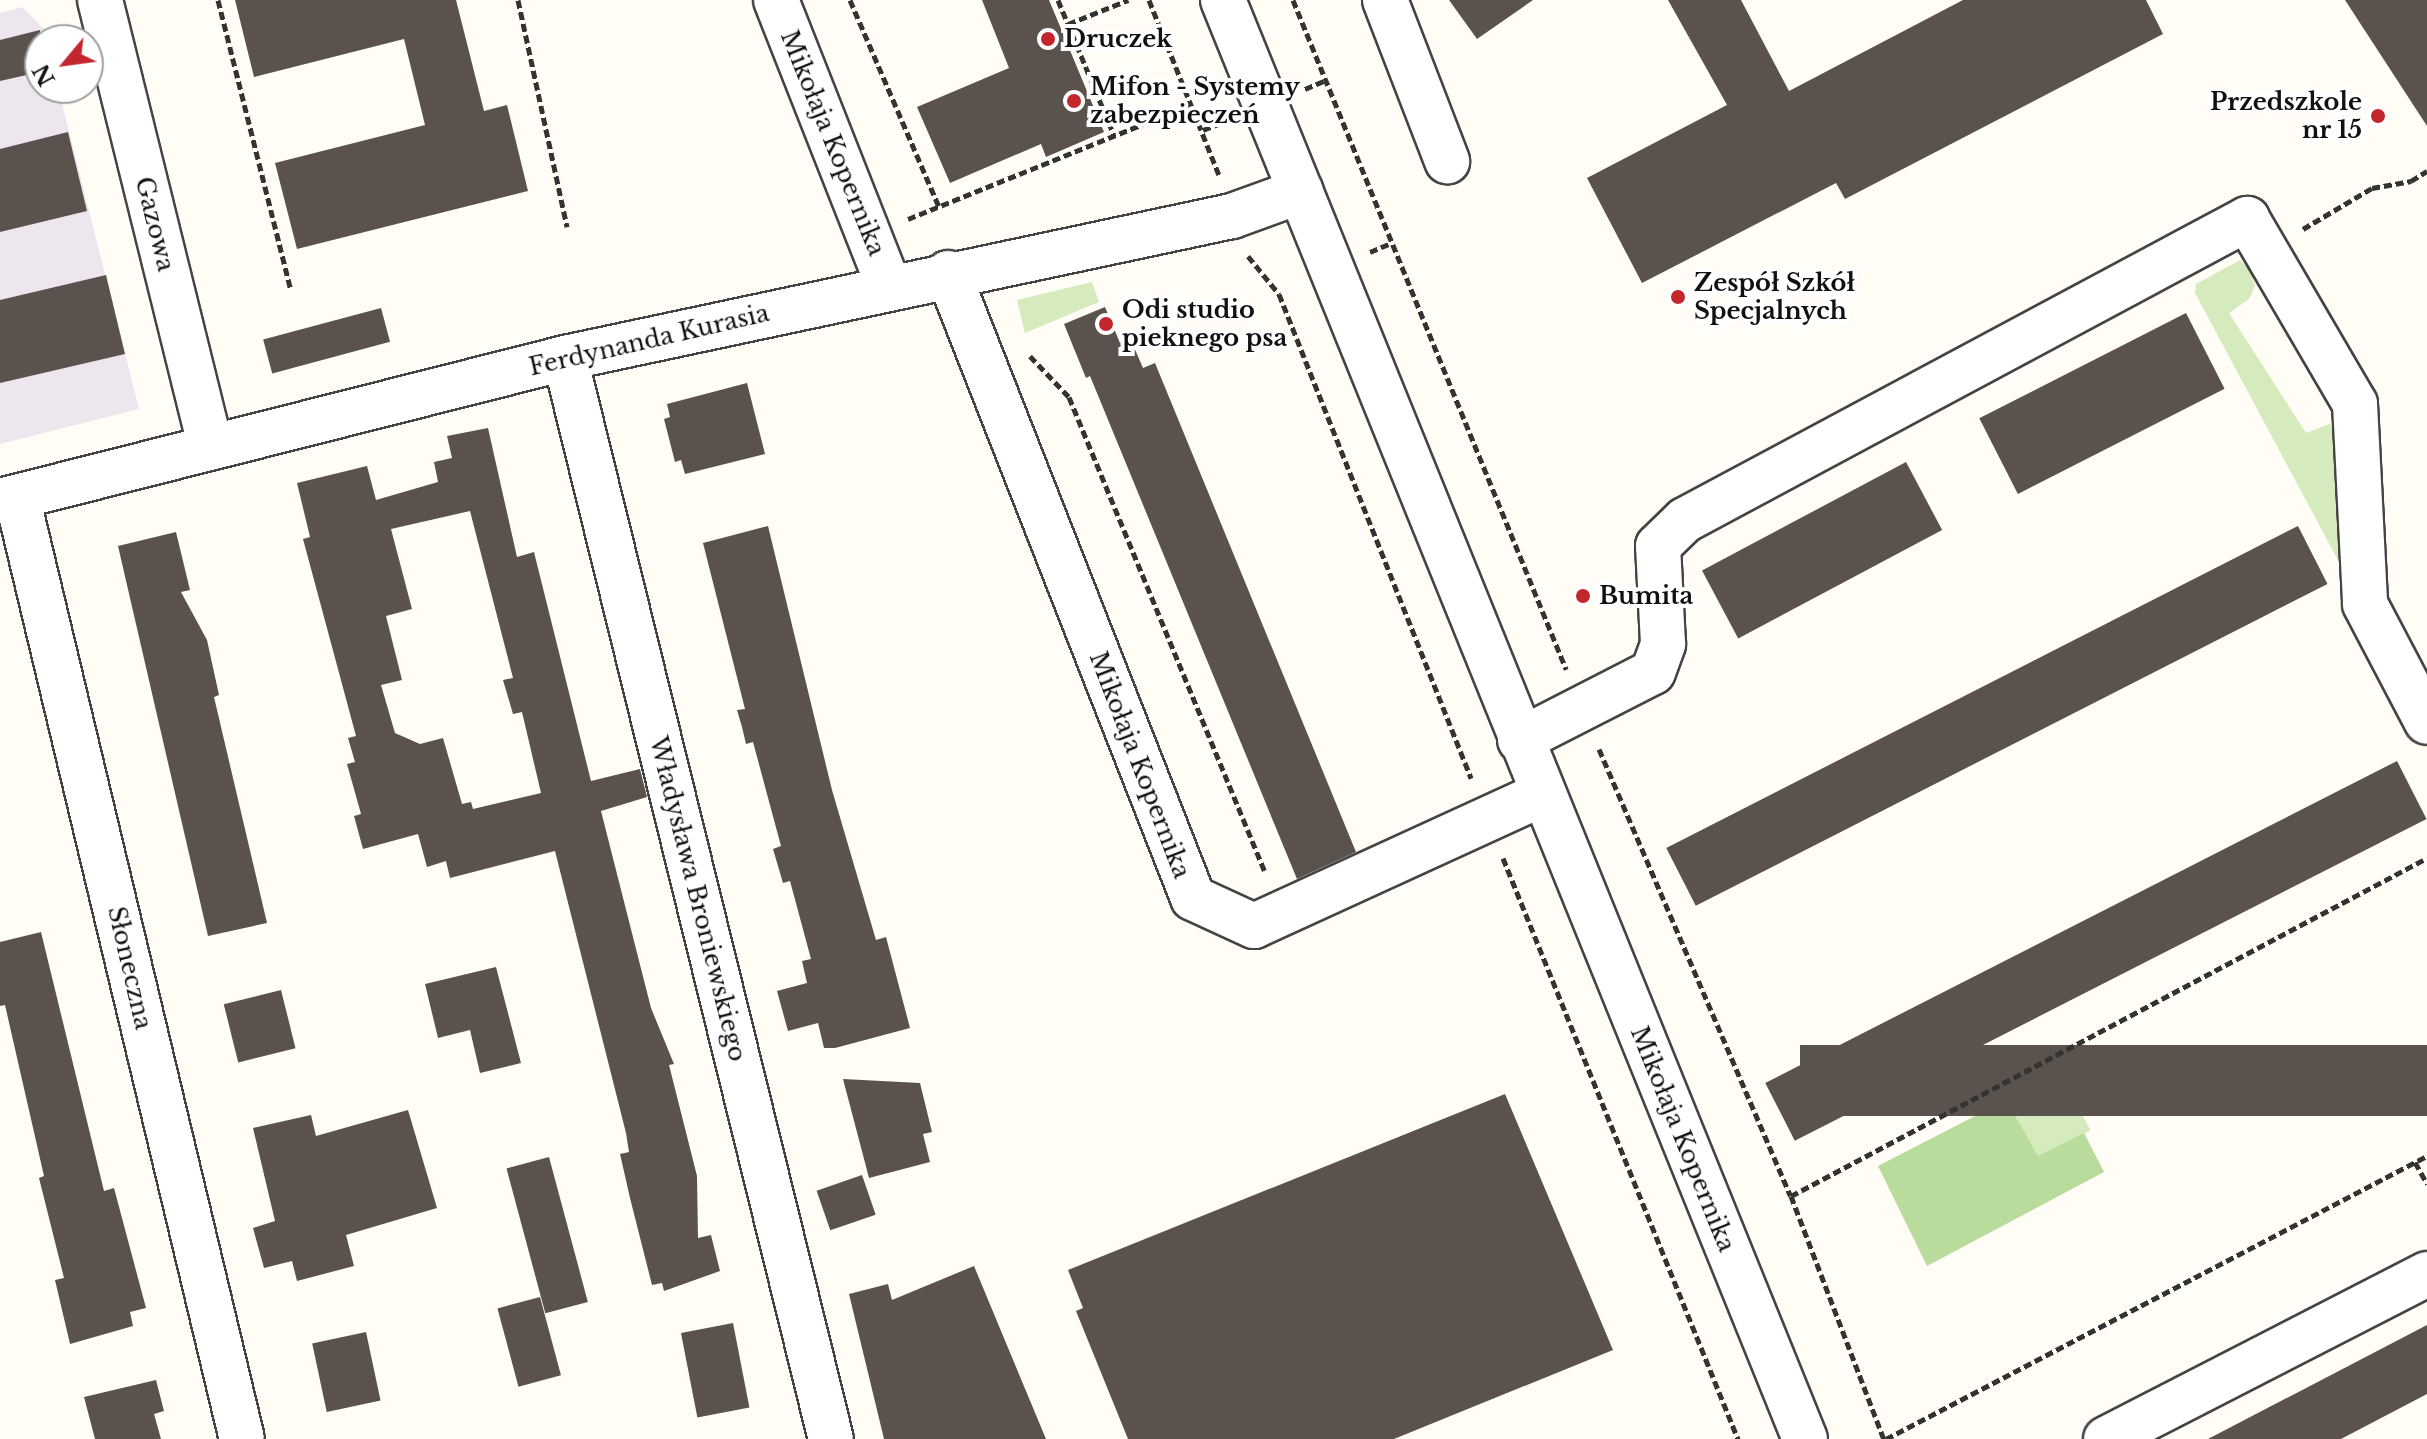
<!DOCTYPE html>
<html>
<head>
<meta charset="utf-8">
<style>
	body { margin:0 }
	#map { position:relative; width:2427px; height:1439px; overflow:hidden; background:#fffdf5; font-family:"Libre Baskerville",serif }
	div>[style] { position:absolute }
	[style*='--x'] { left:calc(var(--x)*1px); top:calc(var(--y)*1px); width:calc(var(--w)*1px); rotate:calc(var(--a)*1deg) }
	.industrial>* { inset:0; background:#eee6ef }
	.green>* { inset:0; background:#d5ebbd; transform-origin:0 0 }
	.forest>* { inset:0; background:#b9dc9c }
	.building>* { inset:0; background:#5a524d; transform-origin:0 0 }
	.path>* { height:5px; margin-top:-2.5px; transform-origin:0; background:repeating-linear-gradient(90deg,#333 0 8px,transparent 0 12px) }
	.roads { filter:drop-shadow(2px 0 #444) drop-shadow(-2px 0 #444) drop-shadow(0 2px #444) drop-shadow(0 -2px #444) }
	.minor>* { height:44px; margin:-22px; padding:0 22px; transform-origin:22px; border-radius:22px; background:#fff }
	.dots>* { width:22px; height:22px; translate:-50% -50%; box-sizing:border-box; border:4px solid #fff; border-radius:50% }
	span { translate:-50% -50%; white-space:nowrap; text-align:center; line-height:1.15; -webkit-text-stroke:8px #fff; paint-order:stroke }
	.poi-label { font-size:24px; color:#111; font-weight:700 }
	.left { translate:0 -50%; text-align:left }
	.right { translate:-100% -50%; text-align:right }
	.street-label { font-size:24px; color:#111 }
	.north { position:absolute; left:24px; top:24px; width:80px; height:80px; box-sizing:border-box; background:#fff; border:2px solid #a0a0a0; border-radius:50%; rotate:241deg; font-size:22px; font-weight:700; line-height:32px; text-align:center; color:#111 }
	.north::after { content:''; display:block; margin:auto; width:28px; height:36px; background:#c4262e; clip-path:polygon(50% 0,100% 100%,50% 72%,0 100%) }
</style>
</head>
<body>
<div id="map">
	<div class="industrial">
		<div style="clip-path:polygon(22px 7px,44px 29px,40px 88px,58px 88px,139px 409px,0 444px,0 13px)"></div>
	</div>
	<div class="green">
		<div style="clip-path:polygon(2240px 260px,2250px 270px,2255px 286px,2249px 299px,2229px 313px,2306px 433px,2337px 421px,2347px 577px,2195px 293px,2196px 284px)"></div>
		<div style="clip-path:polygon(1092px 282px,1099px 302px,1025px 333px,1017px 300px)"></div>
		<div style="left:2059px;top:1071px;width:67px;height:60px;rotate:62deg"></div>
	</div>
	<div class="forest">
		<div style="clip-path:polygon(2006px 1100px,2038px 1156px,2084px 1133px,2104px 1172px,1927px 1266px,1878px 1166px)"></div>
	</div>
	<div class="building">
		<div style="clip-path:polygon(235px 0,456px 0,484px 111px,507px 105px,528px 191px,297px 249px,275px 163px,425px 125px,404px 39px,254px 77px)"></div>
		<div style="clip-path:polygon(982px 0,1049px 0,1104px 132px,1046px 157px,1041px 144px,950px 183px,917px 107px,1009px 68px)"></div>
		<div style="clip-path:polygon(1449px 0,1533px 0,1477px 39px)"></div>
		<div style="clip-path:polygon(1668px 0,1741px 0,1789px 91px,1963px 0,2146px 0,2163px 34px,1845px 199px,1836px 183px,1642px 283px,1587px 178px,1727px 105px)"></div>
		<div style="clip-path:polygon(2345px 0,2427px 0,2427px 126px)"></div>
		<div style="clip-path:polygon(40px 30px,40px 72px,0 81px,0 40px)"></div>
		<div style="clip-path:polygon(68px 132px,87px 211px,0 232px,0 149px)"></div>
		<div style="clip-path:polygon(106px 275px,125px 354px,0 383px,0 300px)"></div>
		<div style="clip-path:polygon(1105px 307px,1120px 343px,1130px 338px,1143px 368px,1155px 363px,1356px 852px,1297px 879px,1090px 376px,1086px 378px,1064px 324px)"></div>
		<div style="left:381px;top:308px;width:35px;height:122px;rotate:75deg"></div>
		<div style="left:2186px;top:313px;width:85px;height:232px;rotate:63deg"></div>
		<div style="clip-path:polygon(747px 383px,765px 454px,685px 474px,681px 460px,675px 462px,664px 419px,670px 417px,667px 404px)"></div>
		<div style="clip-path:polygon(evenodd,488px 428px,517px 557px,534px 552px,591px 781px,640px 769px,647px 797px,601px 811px,651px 1008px,674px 1064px,669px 1065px,697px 1176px,698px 1238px,711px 1235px,720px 1271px,664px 1291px,662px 1283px,652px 1285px,630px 1198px,620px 1154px,629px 1152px,626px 1133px,555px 851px,450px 878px,446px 861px,427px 867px,418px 834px,363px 849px,354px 816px,361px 814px,347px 764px,355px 762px,348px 738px,356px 736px,303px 539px,310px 537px,297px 483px,367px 466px,376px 500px,438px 482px,434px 462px,452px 458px,447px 436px,488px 428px,470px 511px,513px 678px,503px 680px,513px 714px,522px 712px,541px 793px,473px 809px,471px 802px,462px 804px,443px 738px,420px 744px,395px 733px,381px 685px,402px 680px,386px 616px,412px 609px,391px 529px,470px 511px)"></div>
		<div style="left:1906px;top:462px;width:77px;height:231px;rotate:62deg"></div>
		<div style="clip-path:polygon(768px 526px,832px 790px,876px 940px,886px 937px,910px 1028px,835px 1048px,824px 1048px,818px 1023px,788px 1031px,777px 991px,807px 983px,802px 961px,811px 959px,790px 881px,783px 883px,773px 849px,781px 846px,753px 742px,746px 744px,742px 727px,737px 710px,745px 709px,703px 543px)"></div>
		<div style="left:2298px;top:526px;width:65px;height:709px;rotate:63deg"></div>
		<div style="clip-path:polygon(176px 532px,190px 590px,181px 592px,207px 640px,219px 695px,214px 697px,267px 923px,208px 936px,118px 546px)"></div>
		<div style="left:2397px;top:761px;width:65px;height:709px;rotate:63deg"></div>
		<div style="clip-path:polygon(41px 932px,104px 1191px,114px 1188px,146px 1308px,130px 1312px,133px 1326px,70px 1344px,55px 1280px,64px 1278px,39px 1178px,44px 1176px,5px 1005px,0 1006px,0 942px)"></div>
		<div style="clip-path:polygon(496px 967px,521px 1063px,480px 1073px,470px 1030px,438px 1038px,425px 984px)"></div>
		<div style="left:281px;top:990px;width:60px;height:59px;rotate:76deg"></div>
		<div style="left:2427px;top:1045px;width:71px;height:627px;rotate:90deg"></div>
		<div style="clip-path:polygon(843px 1079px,920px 1083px,932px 1132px,923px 1134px,930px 1162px,869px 1178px)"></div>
		<div style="clip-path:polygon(1505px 1094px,1613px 1350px,1394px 1439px,1128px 1439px,1076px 1311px,1083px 1308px,1068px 1270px)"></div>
		<div style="clip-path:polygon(408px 1110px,437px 1208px,346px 1235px,354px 1266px,297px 1281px,292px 1261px,264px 1268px,253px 1228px,275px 1221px,253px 1128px,311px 1115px,316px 1136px)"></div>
		<div style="left:549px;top:1157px;width:150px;height:44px;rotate:75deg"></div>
		<div style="left:862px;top:1175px;width:42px;height:48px;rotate:71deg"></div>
		<div style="clip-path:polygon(974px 1266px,1046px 1439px,884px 1439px,849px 1294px,888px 1284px,892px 1300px)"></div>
		<div style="left:540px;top:1297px;width:81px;height:44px;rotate:75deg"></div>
		<div style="left:733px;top:1323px;width:86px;height:53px;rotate:79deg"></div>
		<div style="clip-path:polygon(2427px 1325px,2427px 1394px,2341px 1439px,2208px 1439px)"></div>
		<div style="left:366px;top:1332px;width:70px;height:55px;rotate:78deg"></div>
		<div style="clip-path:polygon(156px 1380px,164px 1411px,154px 1414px,161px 1439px,95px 1439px,84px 1397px)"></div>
	</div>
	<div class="path">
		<div style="--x:218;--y:0;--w:299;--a:75.9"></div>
		<div style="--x:518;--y:0;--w:232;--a:77.8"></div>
		<div style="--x:850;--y:0;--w:225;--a:66.7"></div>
		<div style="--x:1058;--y:0;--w:146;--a:67.5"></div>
		<div style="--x:1149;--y:0;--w:188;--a:68.2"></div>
		<div style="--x:1293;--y:0;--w:723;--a:67.8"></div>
		<div style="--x:1068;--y:24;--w:65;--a:-21.8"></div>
		<div style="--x:1305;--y:89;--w:23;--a:-23"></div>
		<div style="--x:1203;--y:130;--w:25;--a:-21"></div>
		<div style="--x:908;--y:219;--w:306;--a:-22"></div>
		<div style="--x:2303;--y:229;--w:80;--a:-30.7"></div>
		<div style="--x:2372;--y:188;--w:40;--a:-10"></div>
		<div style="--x:2411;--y:181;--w:19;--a:-32"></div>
		<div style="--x:1370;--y:252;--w:23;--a:-23"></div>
		<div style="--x:1248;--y:256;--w:49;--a:50.8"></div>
		<div style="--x:1279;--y:294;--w:521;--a:68.36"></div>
		<div style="--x:1030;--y:356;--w:57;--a:46.4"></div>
		<div style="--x:1069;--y:397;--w:514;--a:67.58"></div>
		<div style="--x:1599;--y:749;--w:486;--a:66.8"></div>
		<div style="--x:1791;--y:1196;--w:260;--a:69.1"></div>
		<div style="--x:1503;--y:858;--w:627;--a:67.98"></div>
		<div style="--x:2415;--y:1162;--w:25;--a:61"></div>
		<div style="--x:1791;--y:1196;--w:720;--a:-27.99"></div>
		<div style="--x:1886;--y:1439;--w:611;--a:-27.61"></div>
	</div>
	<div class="roads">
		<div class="minor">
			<div style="--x:100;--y:0;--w:461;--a:76.1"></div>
			<div style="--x:776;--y:0;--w:308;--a:68.5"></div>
			<div style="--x:1223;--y:0;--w:1552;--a:67.98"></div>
			<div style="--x:1385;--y:0;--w:173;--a:68.9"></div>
			<div style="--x:948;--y:273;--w:671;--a:68.59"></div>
			<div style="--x:1193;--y:898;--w:67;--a:24.7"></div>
			<div style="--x:1254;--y:926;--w:317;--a:-24.6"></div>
			<div style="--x:565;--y:358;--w:1113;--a:76.18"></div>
			<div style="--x:17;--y:497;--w:968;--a:76.57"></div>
			<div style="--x:0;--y:501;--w:583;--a:-14.2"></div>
			<div style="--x:565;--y:358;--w:682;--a:-12.02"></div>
			<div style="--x:1232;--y:216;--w:73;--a:-19.9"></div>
			<div style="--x:1520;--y:740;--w:149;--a:-27.1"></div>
			<div style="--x:1653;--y:672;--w:30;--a:-70"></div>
			<div style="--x:1663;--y:644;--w:98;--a:-92.9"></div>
			<div style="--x:1658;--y:546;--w:37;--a:-44"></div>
			<div style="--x:1685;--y:520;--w:638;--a:-28.17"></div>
			<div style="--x:2247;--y:219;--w:214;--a:59.7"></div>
			<div style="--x:2355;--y:404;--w:200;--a:87.1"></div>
			<div style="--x:2365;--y:604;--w:133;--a:62.3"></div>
			<div style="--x:2106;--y:1439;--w:361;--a:-27.2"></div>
		</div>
	</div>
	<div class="dots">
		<div style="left:1048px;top:39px;background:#c4262e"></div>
		<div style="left:1074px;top:101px;background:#c4262e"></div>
		<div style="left:2378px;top:116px;background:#c4262e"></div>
		<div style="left:1678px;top:297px;background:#c4262e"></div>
		<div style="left:1106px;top:324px;background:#c4262e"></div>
		<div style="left:1583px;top:596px;background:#c4262e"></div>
	</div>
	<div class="poi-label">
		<span class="left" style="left:1064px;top:39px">Druczek</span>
		<span class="left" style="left:1090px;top:101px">Mifon - Systemy<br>zabezpieczeń</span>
		<span class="right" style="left:2362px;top:116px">Przedszkole<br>nr 15</span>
		<span class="left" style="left:1694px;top:297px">Zespół Szkół<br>Specjalnych</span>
		<span class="left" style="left:1122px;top:324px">Odi studio<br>pieknego psa</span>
		<span class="left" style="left:1599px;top:596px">Bumita</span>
	</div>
	<div class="street-label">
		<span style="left:833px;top:143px;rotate:68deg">Mikołaja Kopernika</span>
		<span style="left:155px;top:224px;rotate:76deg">Gazowa</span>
		<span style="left:649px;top:340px;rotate:-13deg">Ferdynanda Kurasia</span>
		<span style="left:1140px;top:765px;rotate:69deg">Mikołaja Kopernika</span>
		<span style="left:698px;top:899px;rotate:76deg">Władysława Broniewskiego</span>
		<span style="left:130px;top:968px;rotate:77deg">Słoneczna</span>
		<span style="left:1683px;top:1139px;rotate:68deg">Mikołaja Kopernika</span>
	</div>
	<div class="north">N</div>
</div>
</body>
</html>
